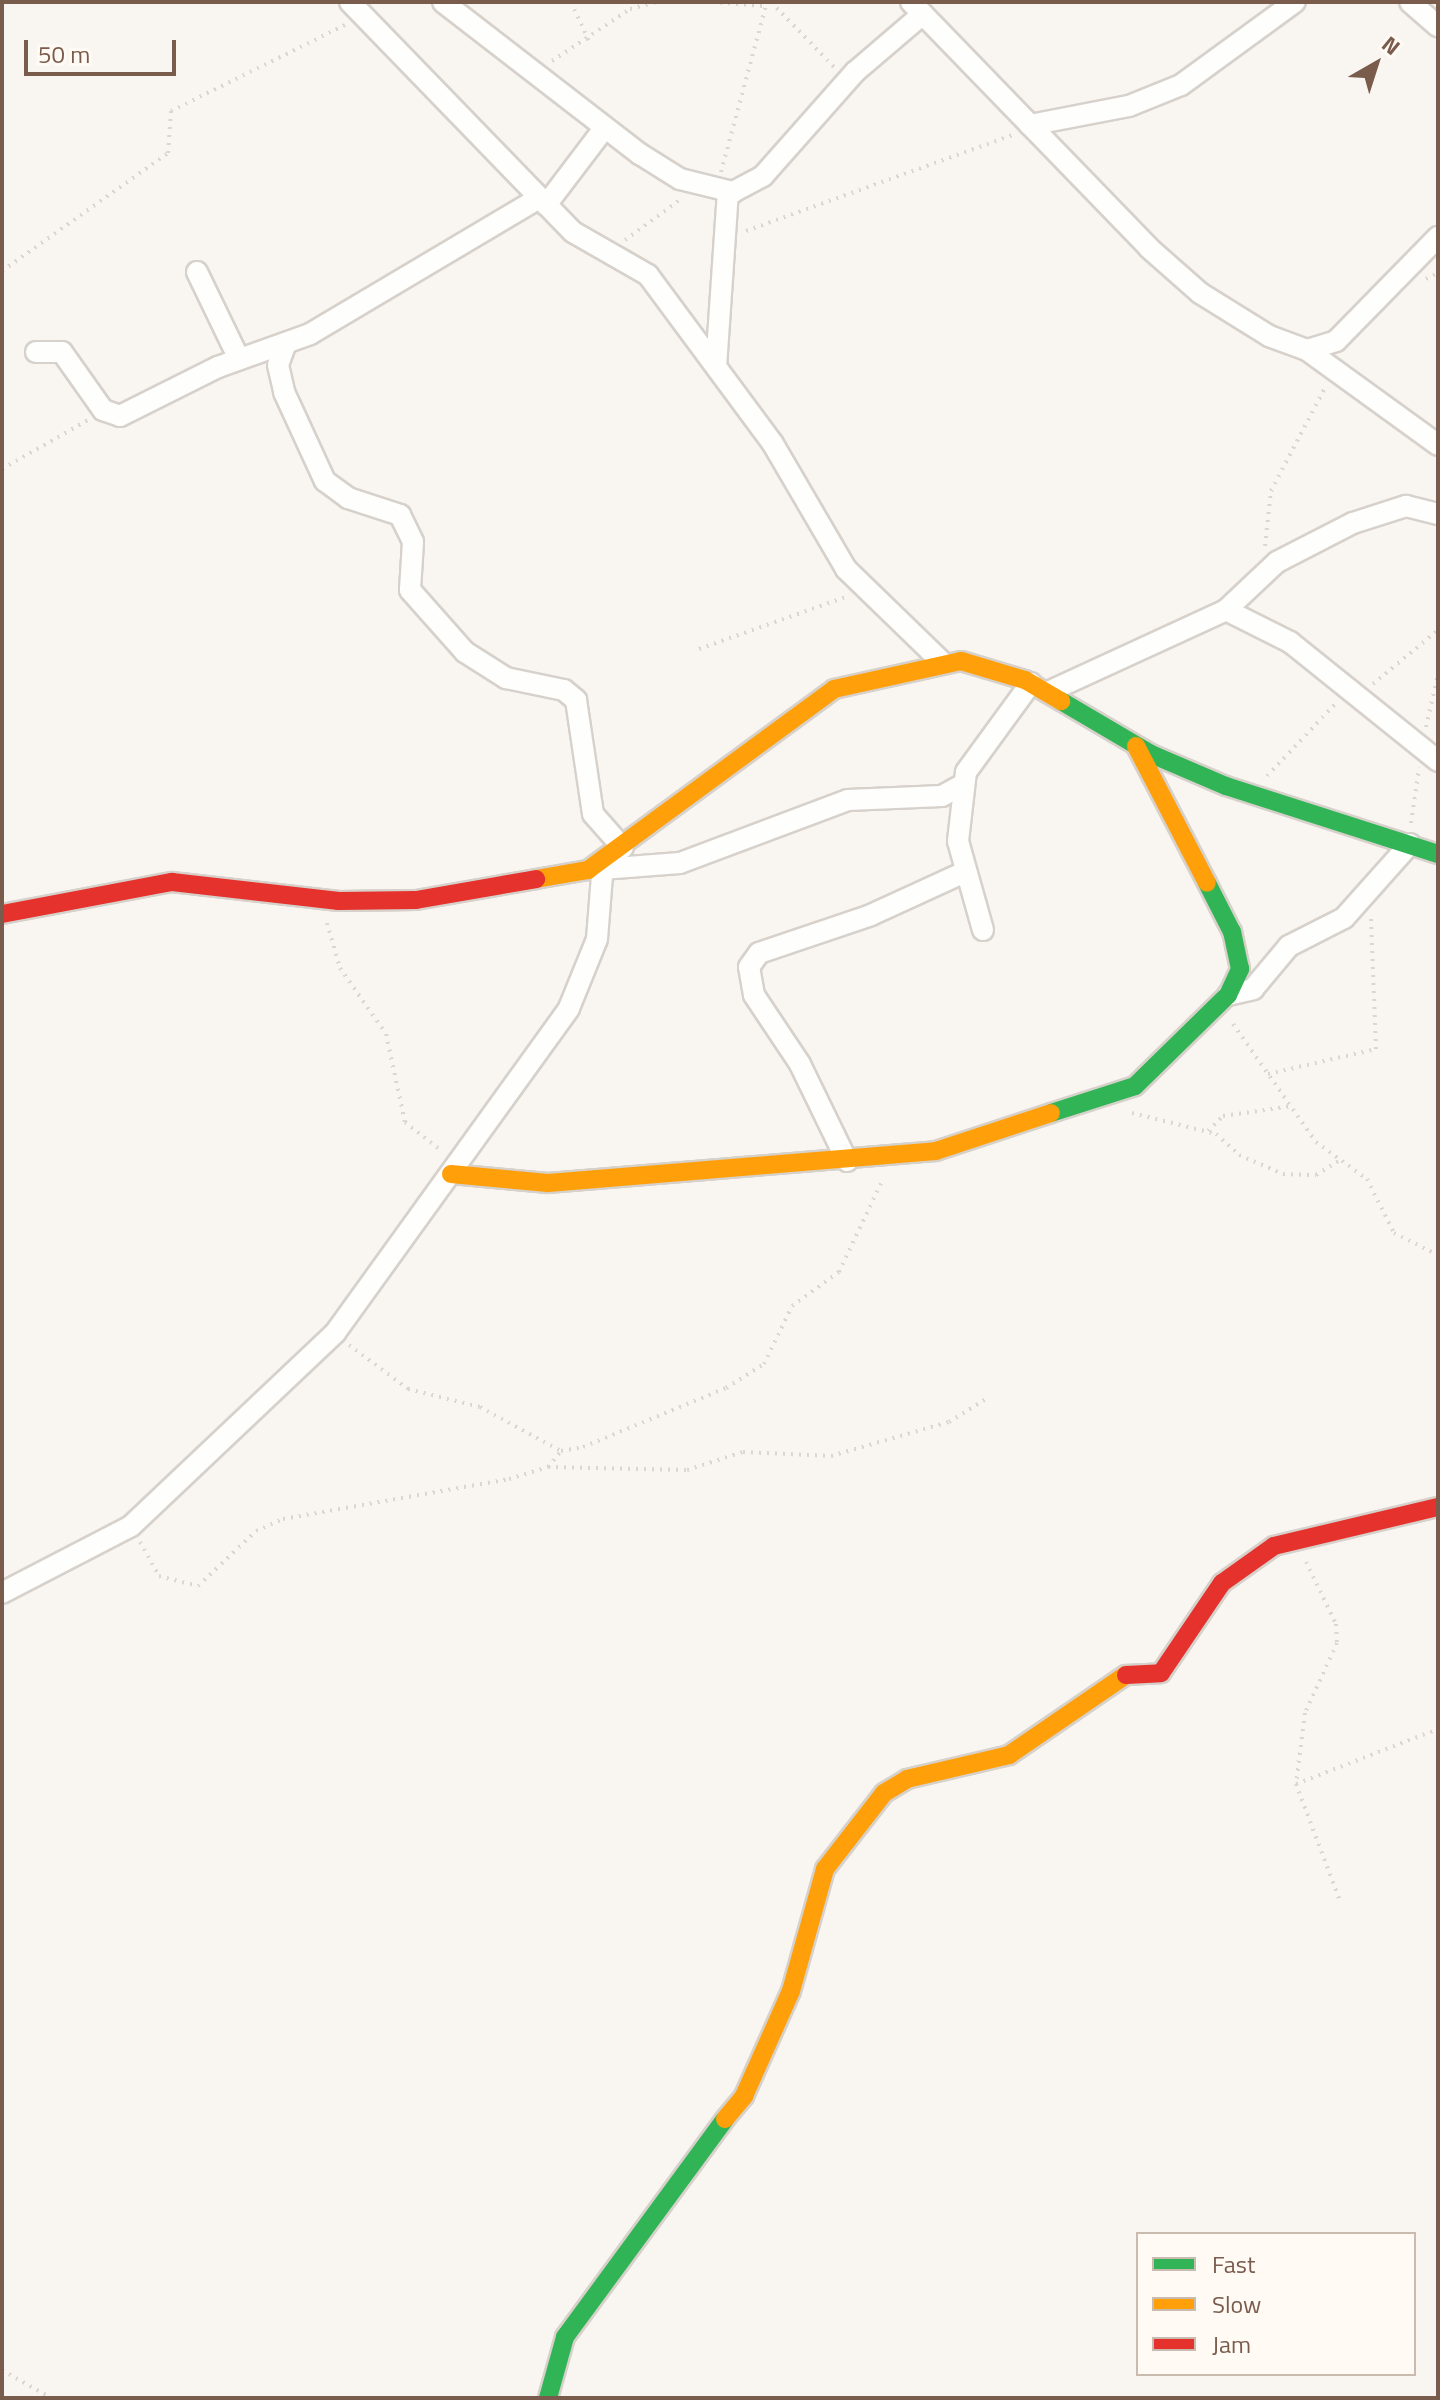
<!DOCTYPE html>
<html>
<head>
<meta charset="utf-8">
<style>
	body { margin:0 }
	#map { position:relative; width:1440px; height:2400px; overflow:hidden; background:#f9f5f0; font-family:"Titillium Web",sans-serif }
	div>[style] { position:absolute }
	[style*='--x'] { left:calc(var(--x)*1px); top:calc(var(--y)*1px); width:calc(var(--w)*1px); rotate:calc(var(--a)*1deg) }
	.path>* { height:4px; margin-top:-2px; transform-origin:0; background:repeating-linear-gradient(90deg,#dcd5d0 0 2px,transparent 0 8px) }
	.roads { filter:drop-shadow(2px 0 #d7d1cb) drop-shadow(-2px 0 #d7d1cb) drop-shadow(0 2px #d7d1cb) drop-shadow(0 -2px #d7d1cb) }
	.street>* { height:20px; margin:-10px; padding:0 10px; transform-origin:10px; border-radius:10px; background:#fefefd }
	.fast>* { height:18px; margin:-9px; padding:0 9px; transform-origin:9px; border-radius:9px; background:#30b455 }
	.slow>* { height:18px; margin:-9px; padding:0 9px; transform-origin:9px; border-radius:9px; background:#ff9f0a }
	.jam>* { height:18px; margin:-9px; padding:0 9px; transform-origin:9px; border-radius:9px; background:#e5322d }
	span { translate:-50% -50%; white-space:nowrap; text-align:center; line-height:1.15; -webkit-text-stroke:8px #fffaf3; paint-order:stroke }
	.frame { position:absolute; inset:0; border:4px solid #7a5c4d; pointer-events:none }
	.legend { position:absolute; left:1136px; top:2232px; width:280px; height:144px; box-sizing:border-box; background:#fffaf3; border:2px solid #cabbb1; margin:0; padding:10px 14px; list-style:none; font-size:24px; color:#7a5c4d }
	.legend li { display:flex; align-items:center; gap:16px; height:40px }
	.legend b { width:40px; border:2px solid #cabbb1 }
	.north { position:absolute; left:1336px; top:24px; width:80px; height:80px; -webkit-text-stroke:6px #fffaf3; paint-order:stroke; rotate:39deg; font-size:22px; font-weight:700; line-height:32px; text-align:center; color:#7a5c4d }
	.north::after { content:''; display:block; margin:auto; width:28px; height:36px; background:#7a5c4d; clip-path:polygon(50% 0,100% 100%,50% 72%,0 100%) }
	.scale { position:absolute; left:24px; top:40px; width:152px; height:36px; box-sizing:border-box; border:4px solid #7a5c4d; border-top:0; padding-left:10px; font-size:24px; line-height:28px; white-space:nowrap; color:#7a5c4d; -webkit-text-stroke:6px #fffaf3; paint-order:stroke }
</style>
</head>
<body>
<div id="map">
	<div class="path">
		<div style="--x:571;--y:2;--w:43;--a:65.2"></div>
		<div style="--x:712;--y:2;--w:53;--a:4.3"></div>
		<div style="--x:771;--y:2;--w:91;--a:45.9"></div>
		<div style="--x:552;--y:61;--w:94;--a:-33.7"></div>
		<div style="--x:630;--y:9;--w:28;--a:-15"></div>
		<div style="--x:721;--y:172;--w:176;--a:-74.9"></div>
		<div style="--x:746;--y:231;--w:283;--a:-19.8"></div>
		<div style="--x:625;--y:240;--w:69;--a:-36.2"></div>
		<div style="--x:2;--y:271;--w:204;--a:-35.4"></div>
		<div style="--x:168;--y:153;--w:42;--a:-85.9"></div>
		<div style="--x:171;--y:111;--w:194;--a:-26.3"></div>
		<div style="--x:1426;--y:279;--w:13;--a:-27"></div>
		<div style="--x:2;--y:469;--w:99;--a:-29.7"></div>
		<div style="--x:1265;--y:546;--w:55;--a:-83.8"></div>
		<div style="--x:1271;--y:491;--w:119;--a:-62.4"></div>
		<div style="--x:699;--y:649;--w:156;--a:-19.5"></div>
		<div style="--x:1373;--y:684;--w:85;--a:-39.7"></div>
		<div style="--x:1426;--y:727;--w:54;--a:-77.2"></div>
		<div style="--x:1267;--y:776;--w:99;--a:-46.6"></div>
		<div style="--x:1411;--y:823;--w:56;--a:-81.7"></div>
		<div style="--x:327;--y:923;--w:47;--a:73.9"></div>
		<div style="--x:340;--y:968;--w:80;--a:55.1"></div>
		<div style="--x:386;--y:1034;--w:90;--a:77.8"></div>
		<div style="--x:405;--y:1122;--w:48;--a:38.3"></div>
		<div style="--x:1233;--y:1024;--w:144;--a:54.9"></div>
		<div style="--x:1316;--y:1142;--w:63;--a:36"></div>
		<div style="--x:1367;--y:1179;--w:60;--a:63.4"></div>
		<div style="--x:1394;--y:1233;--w:49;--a:26.6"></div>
		<div style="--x:1268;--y:1074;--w:111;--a:-13"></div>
		<div style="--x:1376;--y:1049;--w:131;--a:-92.2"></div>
		<div style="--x:1132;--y:1113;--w:87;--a:14"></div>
		<div style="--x:1216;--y:1134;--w:31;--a:42"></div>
		<div style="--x:1239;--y:1155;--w:48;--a:23.4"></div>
		<div style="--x:1283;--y:1174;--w:33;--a:2"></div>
		<div style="--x:1316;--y:1175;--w:31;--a:-32"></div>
		<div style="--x:1208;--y:1131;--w:21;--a:-45"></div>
		<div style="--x:1223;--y:1116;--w:70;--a:-8.2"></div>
		<div style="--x:349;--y:1345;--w:74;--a:36.7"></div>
		<div style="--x:408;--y:1389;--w:74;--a:14"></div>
		<div style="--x:480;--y:1407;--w:92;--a:28.5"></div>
		<div style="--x:561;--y:1451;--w:22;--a:-10"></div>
		<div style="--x:583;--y:1447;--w:155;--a:-22.4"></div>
		<div style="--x:726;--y:1388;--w:45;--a:-32.3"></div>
		<div style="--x:764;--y:1364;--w:64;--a:-64.2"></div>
		<div style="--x:792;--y:1306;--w:58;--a:-35.9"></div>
		<div style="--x:839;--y:1272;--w:101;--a:-64.7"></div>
		<div style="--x:548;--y:1467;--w:139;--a:1.2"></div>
		<div style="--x:687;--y:1470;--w:59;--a:-17.8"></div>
		<div style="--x:743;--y:1452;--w:88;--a:2.6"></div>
		<div style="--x:831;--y:1456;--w:123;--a:-16.1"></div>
		<div style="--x:949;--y:1422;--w:47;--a:-32"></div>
		<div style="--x:140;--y:1542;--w:39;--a:61"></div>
		<div style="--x:159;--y:1576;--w:40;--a:14.4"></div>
		<div style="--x:198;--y:1586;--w:80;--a:-43.5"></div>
		<div style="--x:256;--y:1531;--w:30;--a:-24"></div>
		<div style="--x:283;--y:1519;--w:230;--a:-10"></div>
		<div style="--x:509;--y:1479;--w:41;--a:-17.1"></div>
		<div style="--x:548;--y:1467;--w:21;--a:-51"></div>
		<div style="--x:1306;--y:1562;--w:69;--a:64.2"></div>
		<div style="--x:1336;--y:1624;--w:19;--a:87"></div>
		<div style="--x:1337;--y:1643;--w:77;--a:114.6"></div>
		<div style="--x:1305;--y:1713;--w:72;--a:97.2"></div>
		<div style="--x:1296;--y:1784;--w:125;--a:69.4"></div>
		<div style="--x:1296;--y:1784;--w:152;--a:-21.2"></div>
		<div style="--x:2;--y:2370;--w:56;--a:29.7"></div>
	</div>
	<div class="roads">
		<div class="street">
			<div style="--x:350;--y:2;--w:320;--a:45.9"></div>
			<div style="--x:573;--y:232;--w:86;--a:29.8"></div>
			<div style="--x:648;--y:275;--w:210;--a:53.5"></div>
			<div style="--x:773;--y:444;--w:145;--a:59.7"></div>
			<div style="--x:846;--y:569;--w:134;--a:44.1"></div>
			<div style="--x:443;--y:2;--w:249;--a:37.7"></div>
			<div style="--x:640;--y:154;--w:47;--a:32"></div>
			<div style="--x:680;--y:179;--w:55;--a:13.8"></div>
			<div style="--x:733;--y:192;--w:34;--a:-28"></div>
			<div style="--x:763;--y:176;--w:139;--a:-48.5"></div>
			<div style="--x:855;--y:72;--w:89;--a:-40.5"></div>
			<div style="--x:911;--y:2;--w:342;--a:45.9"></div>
			<div style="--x:1149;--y:248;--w:68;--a:41.4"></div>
			<div style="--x:1200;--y:293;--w:81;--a:31.9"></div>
			<div style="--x:1269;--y:336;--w:40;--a:20.2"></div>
			<div style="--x:1307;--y:350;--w:30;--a:-17"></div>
			<div style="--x:1336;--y:341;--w:146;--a:-45.6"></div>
			<div style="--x:1410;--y:2;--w:37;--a:41"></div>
			<div style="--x:1030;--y:125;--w:101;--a:-10.9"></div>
			<div style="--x:1129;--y:106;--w:56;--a:-22"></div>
			<div style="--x:1181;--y:85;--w:141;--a:-36.1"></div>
			<div style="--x:546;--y:205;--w:94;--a:-52.8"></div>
			<div style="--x:197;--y:272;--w:97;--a:64.2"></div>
			<div style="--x:286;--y:343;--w:23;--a:110"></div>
			<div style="--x:278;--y:365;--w:28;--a:77"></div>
			<div style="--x:284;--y:392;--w:98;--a:65.3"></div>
			<div style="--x:325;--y:481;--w:29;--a:36"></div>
			<div style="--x:348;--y:498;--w:55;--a:18.1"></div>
			<div style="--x:400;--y:515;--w:30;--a:64"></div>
			<div style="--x:413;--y:542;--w:48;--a:93.6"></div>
			<div style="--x:410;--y:590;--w:83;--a:48.4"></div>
			<div style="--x:465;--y:652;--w:49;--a:32.4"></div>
			<div style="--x:506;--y:678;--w:59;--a:11.7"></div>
			<div style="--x:564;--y:690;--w:16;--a:40"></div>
			<div style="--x:576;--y:700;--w:115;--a:81.5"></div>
			<div style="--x:593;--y:814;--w:45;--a:48.6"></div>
			<div style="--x:1307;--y:350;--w:162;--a:35.9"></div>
			<div style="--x:36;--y:352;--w:26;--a:0"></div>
			<div style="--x:62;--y:352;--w:71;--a:54.7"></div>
			<div style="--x:103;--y:410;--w:18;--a:19"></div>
			<div style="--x:120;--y:416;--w:110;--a:-26.6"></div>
			<div style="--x:218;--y:367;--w:98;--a:-19.7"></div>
			<div style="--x:310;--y:334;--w:266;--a:-30.7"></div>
			<div style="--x:716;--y:367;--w:176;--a:-86.1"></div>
			<div style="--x:1226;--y:610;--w:70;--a:-43.3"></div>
			<div style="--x:1277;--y:562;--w:85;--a:-27.2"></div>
			<div style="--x:1353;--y:523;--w:56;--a:-17.8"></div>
			<div style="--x:1406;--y:506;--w:33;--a:14"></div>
			<div style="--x:1048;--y:692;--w:196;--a:-24.7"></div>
			<div style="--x:1226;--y:610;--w:72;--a:26.6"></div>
			<div style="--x:1290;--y:642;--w:190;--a:38.8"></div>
			<div style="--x:602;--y:869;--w:78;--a:-4.4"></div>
			<div style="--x:680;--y:863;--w:179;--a:-20.6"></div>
			<div style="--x:848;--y:800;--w:94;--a:-2.4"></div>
			<div style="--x:942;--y:796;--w:25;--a:-29"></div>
			<div style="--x:983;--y:930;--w:92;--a:-105.7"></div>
			<div style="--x:958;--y:841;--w:69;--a:-83.4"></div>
			<div style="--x:966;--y:772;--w:110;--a:-53.9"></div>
			<div style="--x:1228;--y:995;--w:26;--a:-13"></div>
			<div style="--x:1253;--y:989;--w:56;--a:-50.1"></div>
			<div style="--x:1289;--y:946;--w:62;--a:-27"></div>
			<div style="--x:1344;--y:918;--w:99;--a:-48.3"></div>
			<div style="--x:847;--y:1161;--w:108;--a:-115.9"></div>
			<div style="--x:800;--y:1064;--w:83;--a:-123.7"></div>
			<div style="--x:754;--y:995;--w:28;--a:-100"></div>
			<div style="--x:749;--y:967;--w:17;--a:-54"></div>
			<div style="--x:759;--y:953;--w:118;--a:-18.7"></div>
			<div style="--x:871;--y:915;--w:103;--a:-24.6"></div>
			<div style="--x:2;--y:1593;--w:145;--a:-27.4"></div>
			<div style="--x:131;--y:1526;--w:281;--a:-43.4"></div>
			<div style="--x:335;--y:1333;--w:400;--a:-54.2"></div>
			<div style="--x:569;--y:1008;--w:74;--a:-67.9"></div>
			<div style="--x:597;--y:939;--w:76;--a:-85.5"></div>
		</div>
		<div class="fast">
			<div style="--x:1061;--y:701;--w:104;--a:30.5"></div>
			<div style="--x:1151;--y:754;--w:82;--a:23.1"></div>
			<div style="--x:1226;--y:786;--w:223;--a:17.8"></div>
			<div style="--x:1051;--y:1113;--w:88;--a:-17.8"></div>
			<div style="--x:1135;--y:1086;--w:130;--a:-44.4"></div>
			<div style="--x:1228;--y:995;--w:29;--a:-65"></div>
			<div style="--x:1240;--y:969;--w:38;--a:-102"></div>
			<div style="--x:1232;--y:932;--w:55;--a:-117"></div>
			<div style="--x:548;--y:2398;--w:63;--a:-74.4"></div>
			<div style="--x:565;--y:2337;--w:270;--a:-53.7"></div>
		</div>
		<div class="slow">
			<div style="--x:1136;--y:746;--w:154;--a:62.6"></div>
			<div style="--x:536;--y:879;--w:53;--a:-9.8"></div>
			<div style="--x:588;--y:870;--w:305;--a:-36.3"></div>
			<div style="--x:834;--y:689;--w:130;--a:-12.4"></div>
			<div style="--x:961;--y:661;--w:67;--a:16.5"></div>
			<div style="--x:1025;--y:680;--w:42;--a:30.3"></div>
			<div style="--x:451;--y:1174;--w:97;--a:5.3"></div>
			<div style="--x:548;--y:1183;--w:389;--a:-4.7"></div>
			<div style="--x:936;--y:1151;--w:121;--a:-18.3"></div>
			<div style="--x:725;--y:2119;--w:30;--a:-50"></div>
			<div style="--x:744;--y:2096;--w:115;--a:-65.9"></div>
			<div style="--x:791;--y:1991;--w:127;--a:-74.4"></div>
			<div style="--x:825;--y:1869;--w:96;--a:-52.2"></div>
			<div style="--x:884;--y:1793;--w:27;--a:-31"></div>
			<div style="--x:907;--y:1779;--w:105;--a:-13.2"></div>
			<div style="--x:1009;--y:1755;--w:142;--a:-34.4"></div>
		</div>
		<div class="jam">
			<div style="--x:2;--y:914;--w:173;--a:-10.7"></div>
			<div style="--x:172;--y:882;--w:168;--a:6.5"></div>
			<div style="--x:339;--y:901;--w:77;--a:-0.7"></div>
			<div style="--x:416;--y:900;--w:122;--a:-9.9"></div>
			<div style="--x:1126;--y:1675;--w:35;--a:-3"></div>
			<div style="--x:1161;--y:1673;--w:109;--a:-55.9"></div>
			<div style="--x:1222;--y:1583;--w:64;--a:-35.4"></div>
			<div style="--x:1274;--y:1546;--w:169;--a:-13.4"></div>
		</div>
	</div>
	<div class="frame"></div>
	<ul class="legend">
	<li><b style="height:10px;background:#30b455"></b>Fast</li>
	<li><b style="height:10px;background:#ff9f0a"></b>Slow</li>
	<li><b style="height:10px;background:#e5322d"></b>Jam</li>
	</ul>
	<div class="north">N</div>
	<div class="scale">50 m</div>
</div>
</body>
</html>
